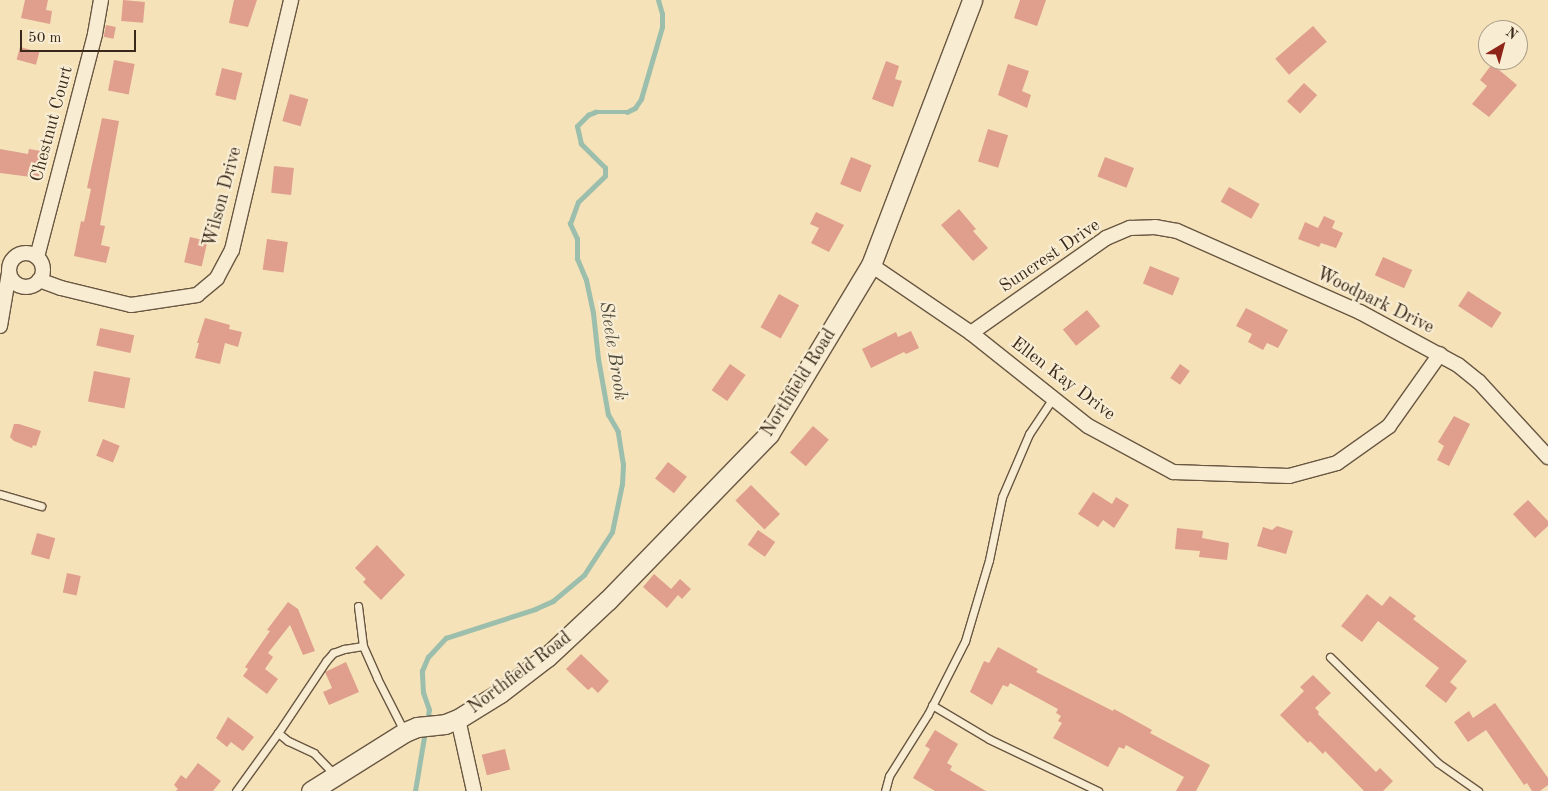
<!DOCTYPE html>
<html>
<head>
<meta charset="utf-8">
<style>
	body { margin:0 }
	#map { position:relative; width:1548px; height:791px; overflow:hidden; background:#f5e2b9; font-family:"Old Standard TT",serif }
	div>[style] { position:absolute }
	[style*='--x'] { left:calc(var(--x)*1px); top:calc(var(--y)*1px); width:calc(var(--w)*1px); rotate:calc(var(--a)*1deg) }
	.stream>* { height:4.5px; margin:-2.25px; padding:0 2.25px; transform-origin:2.25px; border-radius:2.25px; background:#9cbeac }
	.building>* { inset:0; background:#df9f8c; transform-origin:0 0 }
	.roads { filter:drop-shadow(1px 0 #695742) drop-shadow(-1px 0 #695742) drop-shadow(0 1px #695742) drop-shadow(0 -1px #695742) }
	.lane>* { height:7px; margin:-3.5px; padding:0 3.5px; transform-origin:3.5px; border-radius:3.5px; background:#f8ecd2 }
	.street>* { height:14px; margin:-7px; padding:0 7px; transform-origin:7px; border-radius:7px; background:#f8ecd2 }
	.street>.ring { margin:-7px; padding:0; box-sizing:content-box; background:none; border:14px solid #f8ecd2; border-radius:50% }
	.secondary>* { height:19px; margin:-9.5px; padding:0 9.5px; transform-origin:9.5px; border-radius:9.5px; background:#f8ecd2 }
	span { translate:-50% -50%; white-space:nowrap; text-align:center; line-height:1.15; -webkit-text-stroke:4.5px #f8ecd2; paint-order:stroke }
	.street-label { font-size:18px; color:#3a291b }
	.water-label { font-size:19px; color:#524e3f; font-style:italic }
	.north { position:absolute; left:1478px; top:20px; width:50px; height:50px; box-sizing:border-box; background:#f8ecd2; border:1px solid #ac9e89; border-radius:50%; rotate:37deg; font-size:14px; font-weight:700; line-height:20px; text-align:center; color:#3a291b }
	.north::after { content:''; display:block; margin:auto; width:18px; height:22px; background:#8f2418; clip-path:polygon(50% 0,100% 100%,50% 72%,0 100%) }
	.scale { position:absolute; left:20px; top:30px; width:116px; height:22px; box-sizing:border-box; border:2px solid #3a291b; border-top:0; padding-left:6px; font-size:15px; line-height:18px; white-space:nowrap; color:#3a291b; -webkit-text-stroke:4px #f8ecd2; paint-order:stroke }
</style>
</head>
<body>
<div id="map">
	<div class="stream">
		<div style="--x:427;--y:721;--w:11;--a:-80"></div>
		<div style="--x:429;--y:710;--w:18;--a:-109"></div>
		<div style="--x:423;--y:693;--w:22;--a:-93"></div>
		<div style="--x:422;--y:671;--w:15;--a:-67"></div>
		<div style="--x:428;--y:657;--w:26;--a:-47"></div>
		<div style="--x:446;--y:638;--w:94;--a:-18"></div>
		<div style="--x:535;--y:609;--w:20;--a:-24"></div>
		<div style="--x:553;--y:601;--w:40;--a:-40"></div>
		<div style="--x:584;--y:575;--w:51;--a:-56.9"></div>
		<div style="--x:612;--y:532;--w:49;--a:-78.2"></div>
		<div style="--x:622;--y:484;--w:19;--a:-87"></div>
		<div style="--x:623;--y:465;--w:33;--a:-99"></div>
		<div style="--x:618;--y:432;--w:20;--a:-120"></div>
		<div style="--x:608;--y:415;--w:57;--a:-100.1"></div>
		<div style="--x:598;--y:359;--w:46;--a:-96.2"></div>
		<div style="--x:593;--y:313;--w:34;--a:-102"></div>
		<div style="--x:586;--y:280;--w:23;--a:-113"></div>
		<div style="--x:577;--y:259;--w:20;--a:-90"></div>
		<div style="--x:577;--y:239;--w:17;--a:-115"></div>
		<div style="--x:570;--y:224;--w:23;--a:-70"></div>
		<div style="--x:578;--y:202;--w:37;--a:-44"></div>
		<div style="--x:605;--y:176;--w:8;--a:-90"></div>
		<div style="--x:605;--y:168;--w:34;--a:-135"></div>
		<div style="--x:581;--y:144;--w:18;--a:-103"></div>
		<div style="--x:577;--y:126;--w:16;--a:-45"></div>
		<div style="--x:588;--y:115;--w:8;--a:-23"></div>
		<div style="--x:595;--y:112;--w:32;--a:0"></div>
		<div style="--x:627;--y:112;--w:9;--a:-27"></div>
		<div style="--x:635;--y:108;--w:11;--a:-56"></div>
		<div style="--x:641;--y:99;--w:75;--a:-73.7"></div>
		<div style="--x:662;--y:27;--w:13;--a:-90"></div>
		<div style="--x:662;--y:14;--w:15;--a:-106"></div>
		<div style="--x:415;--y:791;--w:61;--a:-80.5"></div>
	</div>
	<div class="building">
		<div style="clip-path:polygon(25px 0,48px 0,46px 10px,52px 11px,50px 24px,21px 18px)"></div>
		<div style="left:123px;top:0;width:22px;height:21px;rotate:5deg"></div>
		<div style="clip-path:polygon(234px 0,257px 0,248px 27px,229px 23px)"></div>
		<div style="clip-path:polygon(1020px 0,1046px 0,1037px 26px,1014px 18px)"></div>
		<div style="left:106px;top:25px;width:10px;height:12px;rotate:11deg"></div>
		<div style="left:1313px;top:26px;width:21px;height:50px;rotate:49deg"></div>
		<div style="left:20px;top:47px;width:20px;height:13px;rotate:15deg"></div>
		<div style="left:114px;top:60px;width:21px;height:31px;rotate:11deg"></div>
		<div style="clip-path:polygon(886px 61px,899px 66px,895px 79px,902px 81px,893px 107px,872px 99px)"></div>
		<div style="clip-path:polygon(1008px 64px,1029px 71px,1022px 91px,1031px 95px,1027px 108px,998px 95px)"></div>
		<div style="clip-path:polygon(1492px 64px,1517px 85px,1489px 117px,1472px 104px,1487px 86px,1480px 80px)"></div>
		<div style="left:222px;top:68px;width:21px;height:28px;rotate:14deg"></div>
		<div style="left:1304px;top:83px;width:18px;height:25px;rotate:43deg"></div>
		<div style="left:290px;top:94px;width:19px;height:28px;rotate:16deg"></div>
		<div style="clip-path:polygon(102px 118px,119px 121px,100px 225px,105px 226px,101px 245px,110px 247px,106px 263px,74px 256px,81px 221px,84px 222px,91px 189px,87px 188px)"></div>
		<div style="left:988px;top:129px;width:21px;height:34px;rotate:17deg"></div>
		<div style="clip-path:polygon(0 149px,28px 154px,29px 149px,41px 151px,39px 178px,0 173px)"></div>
		<div style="left:851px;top:157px;width:22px;height:29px;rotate:22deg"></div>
		<div style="left:1105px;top:157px;width:31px;height:21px;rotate:21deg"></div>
		<div style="left:274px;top:166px;width:20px;height:27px;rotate:6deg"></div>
		<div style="left:1229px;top:187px;width:35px;height:17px;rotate:29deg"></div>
		<div style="clip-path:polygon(959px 209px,976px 229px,973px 231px,988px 248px,973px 261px,941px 225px)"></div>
		<div style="clip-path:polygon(816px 212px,844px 225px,829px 252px,811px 243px,819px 228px,810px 224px)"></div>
		<div style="clip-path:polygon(1324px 216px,1335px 221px,1332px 228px,1343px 233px,1336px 248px,1321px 243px,1319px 247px,1298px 239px,1305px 222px,1318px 228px)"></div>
		<div style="left:190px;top:237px;width:18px;height:26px;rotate:13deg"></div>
		<div style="left:267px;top:239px;width:21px;height:31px;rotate:8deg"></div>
		<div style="left:1383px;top:257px;width:32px;height:20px;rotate:24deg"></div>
		<div style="left:1150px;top:266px;width:32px;height:19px;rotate:22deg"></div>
		<div style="left:1468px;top:291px;width:40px;height:18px;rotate:33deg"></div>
		<div style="left:779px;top:294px;width:23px;height:38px;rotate:29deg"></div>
		<div style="clip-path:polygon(1246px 308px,1288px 330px,1278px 348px,1267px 343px,1263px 350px,1248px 342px,1252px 334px,1236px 326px)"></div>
		<div style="left:1087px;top:310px;width:21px;height:31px;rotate:51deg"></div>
		<div style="clip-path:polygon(205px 318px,230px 325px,229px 329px,242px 332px,238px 347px,225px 343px,220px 364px,195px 358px,199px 343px,197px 343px)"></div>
		<div style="left:100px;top:328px;width:35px;height:18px;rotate:12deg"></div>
		<div style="clip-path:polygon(911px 331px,919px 348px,906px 354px,904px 352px,871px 368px,862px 349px,896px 332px,898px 337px)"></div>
		<div style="left:730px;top:364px;width:19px;height:32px;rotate:35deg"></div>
		<div style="left:1180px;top:364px;width:12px;height:17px;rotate:35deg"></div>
		<div style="left:94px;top:371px;width:37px;height:31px;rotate:11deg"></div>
		<div style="clip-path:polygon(1454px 416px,1470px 424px,1449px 466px,1437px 460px,1444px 446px,1438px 442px)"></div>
		<div style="clip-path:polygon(14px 424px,19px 424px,41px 431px,36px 446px,33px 445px,32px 448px,14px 441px,10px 437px)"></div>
		<div style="left:813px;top:426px;width:21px;height:35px;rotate:41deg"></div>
		<div style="left:103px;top:439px;width:18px;height:18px;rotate:22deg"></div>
		<div style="left:668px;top:462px;width:24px;height:21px;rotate:38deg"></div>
		<div style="left:751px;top:485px;width:41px;height:22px;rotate:45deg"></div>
		<div style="clip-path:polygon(1093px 492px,1112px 504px,1116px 497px,1129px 505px,1114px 528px,1103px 520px,1098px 527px,1078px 514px)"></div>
		<div style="clip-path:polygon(1528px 500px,1548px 521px,1548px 526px,1535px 538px,1513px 514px)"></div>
		<div style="clip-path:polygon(1277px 526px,1293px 531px,1286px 554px,1257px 546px,1263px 527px,1272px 530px)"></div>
		<div style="clip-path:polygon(1177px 528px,1203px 531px,1202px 538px,1229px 543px,1227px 560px,1199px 557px,1200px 551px,1175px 549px)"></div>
		<div style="left:758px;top:530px;width:21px;height:18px;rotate:35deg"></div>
		<div style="left:37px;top:533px;width:19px;height:22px;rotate:16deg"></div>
		<div style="clip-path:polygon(377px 545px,405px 575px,381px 600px,363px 582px,366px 579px,355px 568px)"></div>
		<div style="left:67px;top:573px;width:14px;height:20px;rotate:12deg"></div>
		<div style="clip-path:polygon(654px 574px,678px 595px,671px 589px,680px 579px,691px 589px,682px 599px,678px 595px,667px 608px,643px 587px)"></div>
		<div style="clip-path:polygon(1367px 594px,1382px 606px,1390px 596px,1416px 616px,1413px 619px,1467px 661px,1450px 682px,1457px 688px,1446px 703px,1425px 686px,1439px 668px,1378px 621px,1362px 642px,1341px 626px)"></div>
		<div style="clip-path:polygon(288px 602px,298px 609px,315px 651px,303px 655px,290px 625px,268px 653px,273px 657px,265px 669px,278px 679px,267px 694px,243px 676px,248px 669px,245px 667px,270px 631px,267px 630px)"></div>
		<div style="clip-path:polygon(998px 647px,1038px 669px,1036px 672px,1113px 711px,1114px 709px,1152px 730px,1150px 733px,1210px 765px,1196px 791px,1176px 791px,1184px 777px,1126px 745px,1124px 749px,1119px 747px,1108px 767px,1053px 738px,1062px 723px,1058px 721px,1061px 716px,1056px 713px,1058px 709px,1010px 683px,1008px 687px,1003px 685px,992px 705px,970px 692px,984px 661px,989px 663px)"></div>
		<div style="clip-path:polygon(581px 654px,609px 681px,598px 693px,592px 687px,588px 690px,566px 669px)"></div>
		<div style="clip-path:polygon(346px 662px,359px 692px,329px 705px,323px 692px,332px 688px,325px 672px)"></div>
		<div style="clip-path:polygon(1313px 675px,1331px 693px,1315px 708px,1319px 712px,1318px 714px,1376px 772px,1380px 768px,1393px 781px,1383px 791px,1364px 791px,1325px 751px,1323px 754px,1310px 741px,1308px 743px,1280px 715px,1304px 691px,1300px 687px)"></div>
		<div style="clip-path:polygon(1495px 703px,1548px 778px,1548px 785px,1540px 791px,1532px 791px,1527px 783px,1524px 785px,1486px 730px,1468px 742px,1454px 722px,1469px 711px,1473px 718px)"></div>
		<div style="clip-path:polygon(228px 717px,254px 737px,243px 751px,231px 742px,227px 747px,216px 738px)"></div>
		<div style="clip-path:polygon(935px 730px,958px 744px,947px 763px,952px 766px,950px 770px,986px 791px,935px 791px,913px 778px,930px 749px,925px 746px)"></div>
		<div style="left:505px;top:749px;width:21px;height:24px;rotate:76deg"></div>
		<div style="clip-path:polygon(198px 763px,221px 781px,213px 791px,176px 791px,178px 789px,174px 785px,181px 775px,186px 779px)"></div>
	</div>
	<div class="roads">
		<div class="lane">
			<div style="--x:0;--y:494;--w:43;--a:16.3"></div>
			<div style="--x:358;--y:606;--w:40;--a:82.9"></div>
			<div style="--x:363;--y:646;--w:35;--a:66"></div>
			<div style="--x:377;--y:678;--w:59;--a:63"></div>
			<div style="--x:1330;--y:657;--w:151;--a:44.5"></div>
			<div style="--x:1438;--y:763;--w:49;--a:35"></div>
			<div style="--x:932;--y:705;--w:66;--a:30.8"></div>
			<div style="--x:989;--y:739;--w:121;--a:25.5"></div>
			<div style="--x:335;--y:775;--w:30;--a:-134"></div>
			<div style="--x:314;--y:753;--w:29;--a:-155"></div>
			<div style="--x:288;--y:741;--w:13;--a:-141"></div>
			<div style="--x:278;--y:733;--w:87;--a:-56.3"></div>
			<div style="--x:326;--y:661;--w:11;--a:-49"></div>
			<div style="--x:333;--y:653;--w:12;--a:-20"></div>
			<div style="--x:344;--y:649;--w:19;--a:-9"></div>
			<div style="--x:236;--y:791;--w:72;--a:-54.1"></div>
			<div style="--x:885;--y:791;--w:16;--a:-75"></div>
			<div style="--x:889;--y:776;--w:73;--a:-57.8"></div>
			<div style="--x:928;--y:714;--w:82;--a:-63.1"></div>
			<div style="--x:965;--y:641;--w:84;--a:-73.5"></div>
			<div style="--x:989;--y:560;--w:64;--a:-78.3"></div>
			<div style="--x:1002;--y:497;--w:69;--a:-66.8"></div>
			<div style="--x:1029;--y:434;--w:43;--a:-56.3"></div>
		</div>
		<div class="street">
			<div class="ring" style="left:9px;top:253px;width:20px;height:20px"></div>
			<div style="--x:37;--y:257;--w:230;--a:-75.4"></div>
			<div style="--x:95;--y:34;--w:35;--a:-80"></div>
			<div style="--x:871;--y:265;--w:121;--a:34.2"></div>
			<div style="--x:971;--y:333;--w:149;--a:38.5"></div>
			<div style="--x:1088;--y:426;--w:97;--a:28.4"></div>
			<div style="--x:1173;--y:472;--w:116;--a:2"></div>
			<div style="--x:1289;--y:476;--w:50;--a:-15.2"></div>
			<div style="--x:1337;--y:463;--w:64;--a:-35.4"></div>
			<div style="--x:1389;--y:426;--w:88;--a:-54.7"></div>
			<div style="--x:39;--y:280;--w:23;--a:20"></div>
			<div style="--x:61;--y:288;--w:72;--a:13.7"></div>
			<div style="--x:131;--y:305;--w:67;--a:-8.6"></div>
			<div style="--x:197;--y:295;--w:26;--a:-40"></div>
			<div style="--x:217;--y:278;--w:32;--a:-62"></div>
			<div style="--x:232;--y:250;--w:257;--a:-76.7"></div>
			<div style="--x:0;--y:326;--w:54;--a:-80.4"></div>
			<div style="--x:971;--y:333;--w:165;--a:-35.1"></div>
			<div style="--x:1106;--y:238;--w:26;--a:-23"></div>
			<div style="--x:1130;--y:228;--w:25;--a:-2"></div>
			<div style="--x:1155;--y:227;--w:22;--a:10"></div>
			<div style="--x:1177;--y:231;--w:200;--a:23.9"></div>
			<div style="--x:1360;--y:312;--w:111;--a:28.4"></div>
			<div style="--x:1458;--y:365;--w:27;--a:39"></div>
			<div style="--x:1479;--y:382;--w:102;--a:47.4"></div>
			<div style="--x:458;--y:719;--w:74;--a:77.5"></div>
		</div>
		<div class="secondary">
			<div style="--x:311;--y:791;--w:111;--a:-32.1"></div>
			<div style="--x:405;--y:732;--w:13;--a:-23"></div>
			<div style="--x:417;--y:727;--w:28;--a:-6"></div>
			<div style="--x:445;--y:724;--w:14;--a:-21"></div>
			<div style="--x:458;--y:719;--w:49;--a:-31.8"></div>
			<div style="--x:500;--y:693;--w:59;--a:-37.5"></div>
			<div style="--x:547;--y:657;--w:83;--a:-43.1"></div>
			<div style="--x:608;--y:600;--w:231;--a:-45.9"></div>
			<div style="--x:769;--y:434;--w:197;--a:-58.9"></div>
			<div style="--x:871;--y:265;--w:284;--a:-69.1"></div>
		</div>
	</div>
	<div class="street-label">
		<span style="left:52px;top:124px;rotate:-75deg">Chestnut Court</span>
		<span style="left:223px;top:197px;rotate:-75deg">Wilson Drive</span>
		<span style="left:1050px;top:256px;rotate:-34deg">Suncrest Drive</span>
		<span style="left:1375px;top:301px;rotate:26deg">Woodpark Drive</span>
		<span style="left:1063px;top:379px;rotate:37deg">Ellen Kay Drive</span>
		<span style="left:799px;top:383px;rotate:-58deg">Northfield Road</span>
		<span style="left:520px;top:673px;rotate:-37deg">Northfield Road</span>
	</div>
	<div class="water-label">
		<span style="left:612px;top:351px;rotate:81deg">Steele Brook</span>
	</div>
	<div class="north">N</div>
	<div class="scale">50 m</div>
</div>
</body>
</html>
